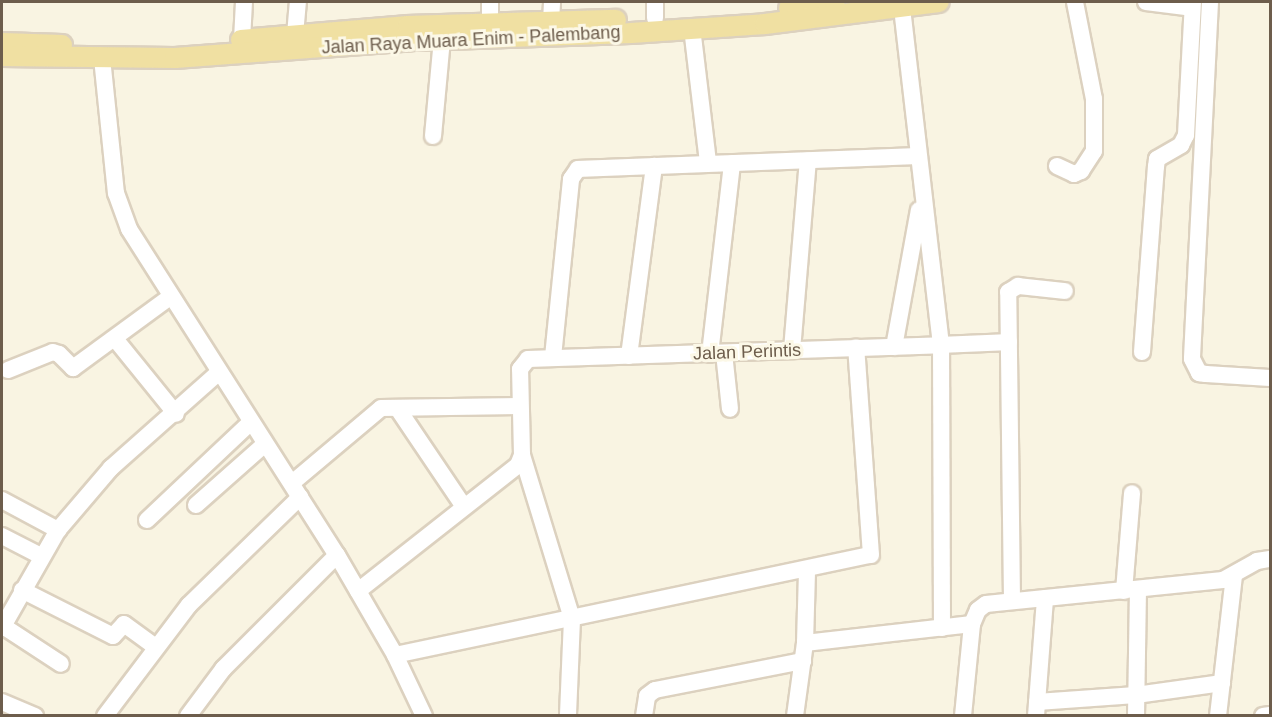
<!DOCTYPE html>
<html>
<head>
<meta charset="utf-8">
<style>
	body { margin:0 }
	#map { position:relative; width:1272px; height:717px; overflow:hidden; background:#f9f4e2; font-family:Arial,sans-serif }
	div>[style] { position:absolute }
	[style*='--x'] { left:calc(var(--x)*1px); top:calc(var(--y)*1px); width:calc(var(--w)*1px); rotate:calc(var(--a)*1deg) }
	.roads { filter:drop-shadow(2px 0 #dcd1bf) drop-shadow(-2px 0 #dcd1bf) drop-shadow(0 2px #dcd1bf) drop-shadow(0 -2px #dcd1bf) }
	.minor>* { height:16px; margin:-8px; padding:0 8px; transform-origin:8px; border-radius:8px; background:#fff }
	.major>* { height:20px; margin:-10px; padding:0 10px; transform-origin:10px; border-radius:10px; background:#f0e0a2 }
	span { translate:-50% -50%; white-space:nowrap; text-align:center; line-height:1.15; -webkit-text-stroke:6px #fcf8e7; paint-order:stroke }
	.street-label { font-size:18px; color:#6d5d4c }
	.frame { position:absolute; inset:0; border:3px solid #6d5d4c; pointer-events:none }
</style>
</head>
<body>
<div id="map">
	<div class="roads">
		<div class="minor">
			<div style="--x:490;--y:2;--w:35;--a:90"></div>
			<div style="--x:1146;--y:2;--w:46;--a:7.4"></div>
			<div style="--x:1210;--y:2;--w:357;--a:92.9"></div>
			<div style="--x:1192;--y:359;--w:16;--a:63"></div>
			<div style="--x:1199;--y:373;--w:7;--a:8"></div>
			<div style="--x:1206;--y:374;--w:64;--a:3.6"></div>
			<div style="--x:655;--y:18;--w:16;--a:-90"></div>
			<div style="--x:551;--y:22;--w:20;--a:-87"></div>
			<div style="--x:692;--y:28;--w:136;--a:83.2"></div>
			<div style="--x:295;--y:35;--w:33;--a:-85"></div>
			<div style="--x:242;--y:40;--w:38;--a:-87"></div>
			<div style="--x:102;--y:58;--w:136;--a:84.1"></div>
			<div style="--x:116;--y:193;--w:38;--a:70"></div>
			<div style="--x:129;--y:229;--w:387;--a:57.5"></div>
			<div style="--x:337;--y:555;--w:116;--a:59.9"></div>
			<div style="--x:395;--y:655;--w:68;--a:64.6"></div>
			<div style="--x:433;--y:136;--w:97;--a:-84.7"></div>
			<div style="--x:1057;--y:166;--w:19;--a:25"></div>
			<div style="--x:1074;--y:174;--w:8;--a:-23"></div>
			<div style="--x:1081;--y:171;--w:24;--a:-57"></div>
			<div style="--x:1094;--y:151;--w:52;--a:-90"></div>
			<div style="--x:1094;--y:99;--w:99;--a:-101.1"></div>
			<div style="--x:116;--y:340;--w:95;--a:51"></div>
			<div style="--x:894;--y:347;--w:139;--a:-79.7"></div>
			<div style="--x:792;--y:350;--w:190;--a:-85.2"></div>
			<div style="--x:1142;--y:352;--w:186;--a:-85.7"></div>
			<div style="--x:1156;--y:167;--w:8;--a:-83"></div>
			<div style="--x:1157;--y:159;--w:28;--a:-30"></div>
			<div style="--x:1181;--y:145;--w:11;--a:-63"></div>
			<div style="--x:1186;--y:135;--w:133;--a:-87"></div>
			<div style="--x:724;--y:353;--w:56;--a:83.9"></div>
			<div style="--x:710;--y:354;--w:192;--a:-83.4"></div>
			<div style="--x:629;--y:356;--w:192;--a:-82.5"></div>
			<div style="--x:553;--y:357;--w:179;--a:-84.2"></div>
			<div style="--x:571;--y:179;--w:12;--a:-55"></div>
			<div style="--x:578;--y:169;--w:339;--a:-2.2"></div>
			<div style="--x:8;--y:370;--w:48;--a:-21.8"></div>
			<div style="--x:53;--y:352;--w:6;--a:18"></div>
			<div style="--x:59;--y:354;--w:20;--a:45"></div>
			<div style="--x:73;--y:368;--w:120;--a:-36.2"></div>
			<div style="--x:398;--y:409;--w:118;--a:56"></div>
			<div style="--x:522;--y:455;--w:171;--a:73"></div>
			<div style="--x:572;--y:619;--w:97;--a:92.4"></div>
			<div style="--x:292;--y:483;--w:116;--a:-40.1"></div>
			<div style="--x:381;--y:408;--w:139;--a:-0.8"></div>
			<div style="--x:2;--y:500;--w:64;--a:28.2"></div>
			<div style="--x:196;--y:505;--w:92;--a:-41.5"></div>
			<div style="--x:147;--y:520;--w:143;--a:-43.3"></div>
			<div style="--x:2;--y:536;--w:44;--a:27.1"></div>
			<div style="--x:22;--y:590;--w:102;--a:26.8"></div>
			<div style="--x:113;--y:636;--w:16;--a:-47"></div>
			<div style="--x:124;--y:624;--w:39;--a:36"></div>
			<div style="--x:358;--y:591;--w:204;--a:-38.2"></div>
			<div style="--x:518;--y:465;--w:11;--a:-68"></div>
			<div style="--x:522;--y:455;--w:86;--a:-91.3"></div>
			<div style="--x:520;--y:369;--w:13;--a:-51"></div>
			<div style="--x:528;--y:359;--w:413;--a:-1.9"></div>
			<div style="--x:941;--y:345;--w:339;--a:-96.6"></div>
			<div style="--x:1124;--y:591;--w:98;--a:-85.3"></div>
			<div style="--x:1012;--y:600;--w:308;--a:-90.7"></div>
			<div style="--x:1008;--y:292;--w:12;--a:-31"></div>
			<div style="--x:1018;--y:286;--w:47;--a:6.1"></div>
			<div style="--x:3;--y:626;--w:69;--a:33.2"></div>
			<div style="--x:2;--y:628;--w:113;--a:-60.3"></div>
			<div style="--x:58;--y:530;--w:82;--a:-49.5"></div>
			<div style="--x:111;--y:468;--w:143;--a:-41.6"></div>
			<div style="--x:942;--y:628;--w:283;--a:-90.2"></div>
			<div style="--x:941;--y:345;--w:68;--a:-2.5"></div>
			<div style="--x:805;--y:643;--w:168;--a:-6.5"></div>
			<div style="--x:395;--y:655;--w:486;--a:-11.9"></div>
			<div style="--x:871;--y:555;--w:208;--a:-94.1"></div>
			<div style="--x:2;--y:702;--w:36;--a:23"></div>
			<div style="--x:1037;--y:702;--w:99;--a:-4"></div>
			<div style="--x:1136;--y:695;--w:87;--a:-7.9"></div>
			<div style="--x:105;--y:716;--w:139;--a:-52.9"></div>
			<div style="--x:189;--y:605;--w:155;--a:-44.2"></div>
			<div style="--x:188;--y:716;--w:59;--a:-53.3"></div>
			<div style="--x:223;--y:669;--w:161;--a:-45"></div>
			<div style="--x:644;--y:716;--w:20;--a:-81"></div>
			<div style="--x:647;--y:696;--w:10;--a:-37"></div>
			<div style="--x:655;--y:690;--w:151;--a:-11.1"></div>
			<div style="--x:795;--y:716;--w:74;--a:-82.2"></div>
			<div style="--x:805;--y:643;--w:73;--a:-88.4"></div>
			<div style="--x:963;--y:716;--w:92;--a:-84.4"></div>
			<div style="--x:972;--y:624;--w:15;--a:-67"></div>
			<div style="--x:978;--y:610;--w:10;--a:-37"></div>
			<div style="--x:986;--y:604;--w:238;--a:-5.8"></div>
			<div style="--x:1223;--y:580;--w:39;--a:-29"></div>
			<div style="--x:1257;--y:561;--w:13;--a:-9"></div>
			<div style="--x:1036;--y:716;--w:118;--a:-85.6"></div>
			<div style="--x:1136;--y:716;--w:126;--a:-89.1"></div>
			<div style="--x:1218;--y:716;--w:141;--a:-83.5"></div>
			<div style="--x:1263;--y:716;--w:7;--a:-8"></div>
		</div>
		<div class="major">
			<div style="--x:789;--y:8;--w:46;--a:-7.4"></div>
			<div style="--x:241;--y:40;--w:168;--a:-4.8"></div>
			<div style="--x:408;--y:26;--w:208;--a:-1.7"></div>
			<div style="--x:2;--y:43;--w:60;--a:1.9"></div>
			<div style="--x:2;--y:56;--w:173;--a:0.7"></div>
			<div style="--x:175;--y:58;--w:238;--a:-4.3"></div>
			<div style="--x:412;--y:40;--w:219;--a:-1.8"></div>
			<div style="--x:631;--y:33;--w:134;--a:-3.8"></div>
			<div style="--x:765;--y:24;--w:175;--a:-7.2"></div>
		</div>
	</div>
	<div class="street-label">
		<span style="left:471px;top:40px;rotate:-3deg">Jalan Raya Muara Enim - Palembang</span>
		<span style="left:747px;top:352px;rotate:-2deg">Jalan Perintis</span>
	</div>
	<div class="frame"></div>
</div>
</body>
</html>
